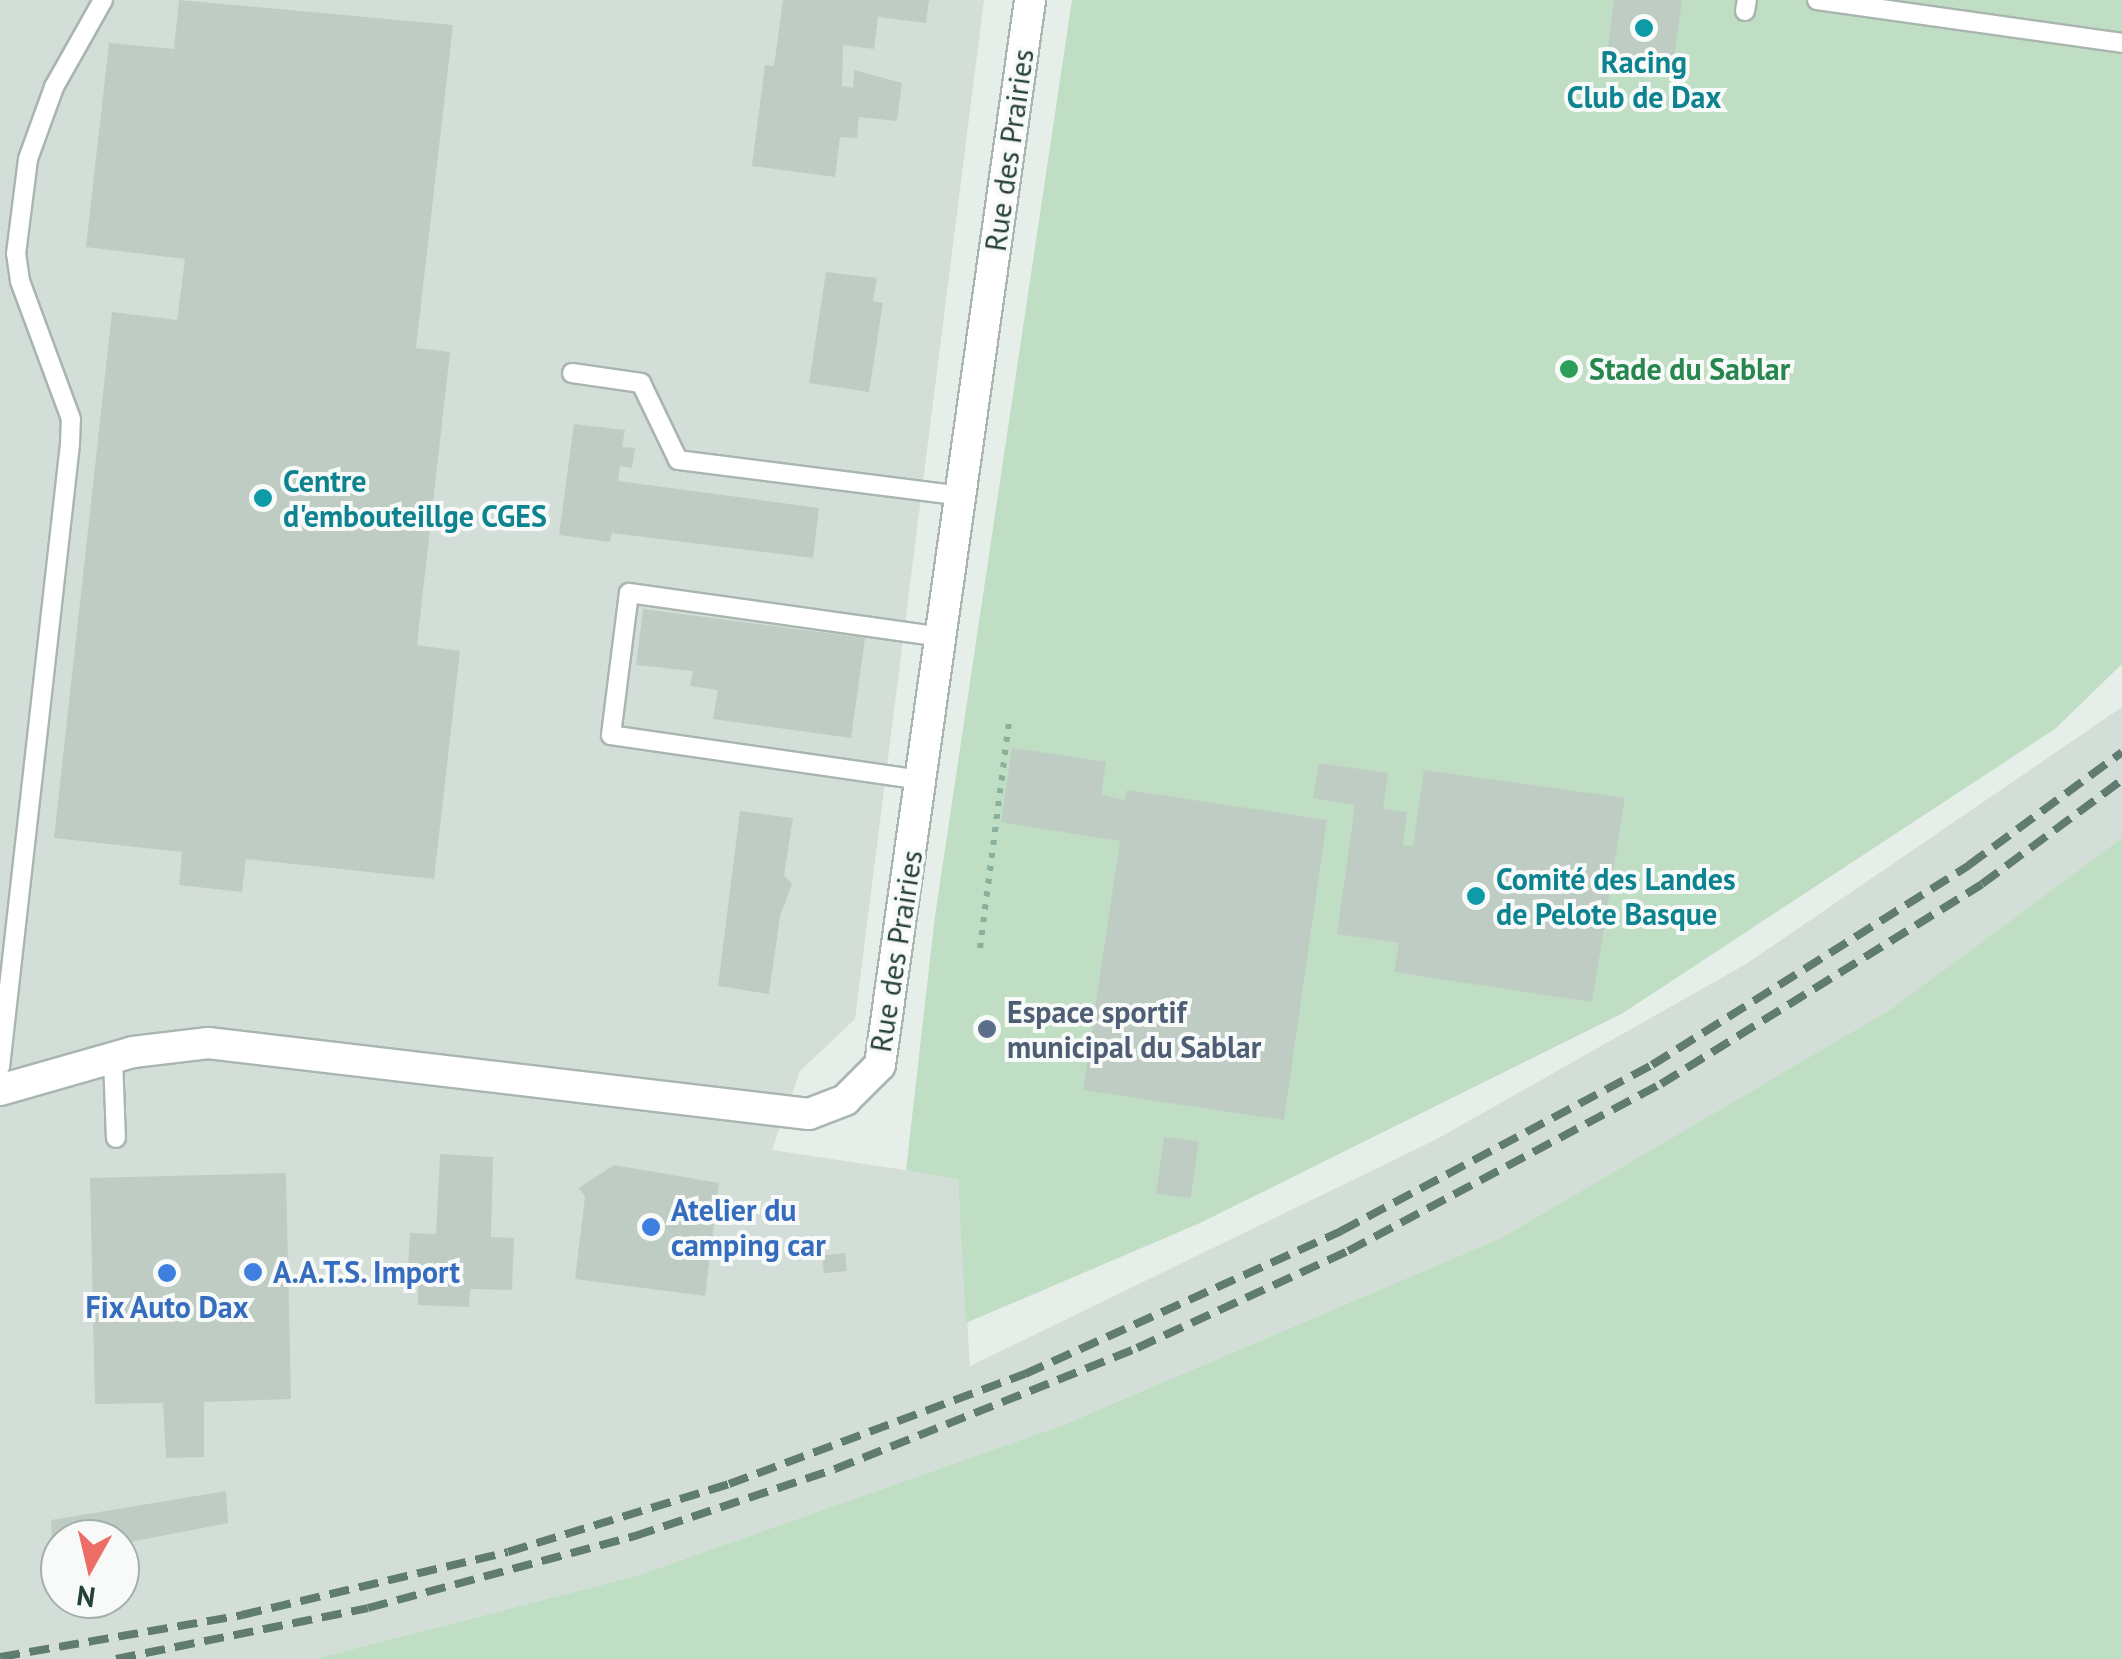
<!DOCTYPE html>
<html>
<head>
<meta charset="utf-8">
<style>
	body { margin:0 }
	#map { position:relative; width:2122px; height:1659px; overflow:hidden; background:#e6eee9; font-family:"PT Sans",sans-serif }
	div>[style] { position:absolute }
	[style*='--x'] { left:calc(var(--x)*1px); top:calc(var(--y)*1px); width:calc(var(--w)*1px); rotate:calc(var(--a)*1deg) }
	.built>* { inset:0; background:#d4ded8 }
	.green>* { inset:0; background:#c0dec3 }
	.building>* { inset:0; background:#beccc4; transform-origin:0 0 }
	.path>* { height:6px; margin-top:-3px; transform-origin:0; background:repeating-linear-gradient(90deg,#88b09c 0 5px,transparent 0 13px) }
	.roads { filter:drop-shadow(2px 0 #a8b6af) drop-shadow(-2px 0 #a8b6af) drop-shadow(0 2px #a8b6af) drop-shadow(0 -2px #a8b6af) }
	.lane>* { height:18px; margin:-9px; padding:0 9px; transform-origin:9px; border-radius:9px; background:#fff }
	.street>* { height:30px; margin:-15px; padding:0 15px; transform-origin:15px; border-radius:15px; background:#fff }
	.rail>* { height:8px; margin-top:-4px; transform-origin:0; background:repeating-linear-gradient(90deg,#607b6f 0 20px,transparent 0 30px) }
	.dots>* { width:28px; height:28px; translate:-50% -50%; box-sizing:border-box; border:5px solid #f7faf8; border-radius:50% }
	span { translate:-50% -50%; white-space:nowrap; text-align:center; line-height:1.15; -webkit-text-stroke:8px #f7faf8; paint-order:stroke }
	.culture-label { font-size:30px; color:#0d838f; font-weight:700 }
	.left { translate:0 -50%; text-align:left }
	.street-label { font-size:30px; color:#254034 }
	.leisure-label { font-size:30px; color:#27864d; font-weight:700 }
	.service-label { font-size:30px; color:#4e5e75; font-weight:700 }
	.shop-label { font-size:30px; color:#366cbe; font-weight:700 }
	.north { position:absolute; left:40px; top:1519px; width:100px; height:100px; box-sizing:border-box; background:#f7faf8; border:2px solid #a3b0aa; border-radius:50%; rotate:188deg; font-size:28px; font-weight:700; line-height:40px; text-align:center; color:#254034 }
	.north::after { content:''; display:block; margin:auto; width:35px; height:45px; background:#ec6e66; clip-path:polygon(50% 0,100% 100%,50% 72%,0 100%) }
</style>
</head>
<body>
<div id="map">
	<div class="built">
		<div style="clip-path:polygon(evenodd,0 0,984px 0,855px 1019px,800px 1071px,772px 1150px,958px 1178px,970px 1366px,1435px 1140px,1746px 964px,2122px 707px,2122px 838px,1891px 1009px,1501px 1238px,1063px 1425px,636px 1576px,314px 1659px,0 1659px,0 0,60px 1539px,120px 1539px,120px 1599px,60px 1599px,60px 1539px)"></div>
	</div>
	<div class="green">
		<div style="clip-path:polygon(1072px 0,2122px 0,2122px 664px,2055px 729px,1623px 1013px,1200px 1223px,966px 1323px,958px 1179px,906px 1170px,935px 916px)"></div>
		<div style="clip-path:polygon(2122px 838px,2122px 1659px,314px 1659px,636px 1576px,1063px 1425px,1501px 1238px,1891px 1009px)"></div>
	</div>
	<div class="building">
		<div style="clip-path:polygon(179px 0,453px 25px,416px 348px,450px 352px,417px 645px,460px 651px,434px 879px,246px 859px,242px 892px,179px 885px,182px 852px,54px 838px,112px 312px,177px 320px,185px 259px,86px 247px,109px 43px,174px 49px)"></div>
		<div style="clip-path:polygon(783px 0,929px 0,926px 23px,878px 17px,874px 49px,843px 45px,842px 86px,853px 88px,854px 70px,902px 83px,897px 121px,859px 117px,857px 138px,840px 137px,835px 177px,752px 166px,765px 65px,774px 66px)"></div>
		<div style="clip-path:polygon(1614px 0,1682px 0,1673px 64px,1607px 56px)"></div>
		<div style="clip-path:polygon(826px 272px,877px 278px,873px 301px,883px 303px,869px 392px,809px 383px)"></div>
		<div style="clip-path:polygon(574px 424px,625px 430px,622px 447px,635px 448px,632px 468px,620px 466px,618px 481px,819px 508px,813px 558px,612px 533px,610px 542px,559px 535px)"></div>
		<div style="clip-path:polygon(643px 609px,865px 638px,851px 738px,713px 719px,718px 690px,690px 686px,693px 671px,636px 665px)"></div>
		<div style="clip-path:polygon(1012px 748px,1106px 762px,1101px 795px,1125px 800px,1127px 790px,1327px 820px,1284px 1120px,1083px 1090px,1120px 841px,1001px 822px)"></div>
		<div style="clip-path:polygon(1319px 763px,1388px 773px,1383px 809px,1407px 812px,1403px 845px,1413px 846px,1424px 770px,1625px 798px,1592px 1002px,1394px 972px,1399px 943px,1337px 934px,1355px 805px,1313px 798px)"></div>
		<div style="clip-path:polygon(740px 811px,793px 818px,784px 875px,792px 884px,780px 916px,769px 994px,718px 986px)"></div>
		<div style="left:1164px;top:1137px;width:35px;height:57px;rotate:8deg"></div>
		<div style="clip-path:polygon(440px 1154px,493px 1157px,491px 1237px,514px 1238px,512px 1290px,470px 1289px,469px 1307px,418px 1305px,418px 1287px,407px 1286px,410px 1233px,436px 1234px)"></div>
		<div style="clip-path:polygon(614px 1165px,719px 1183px,705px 1296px,575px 1279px,585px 1197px,579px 1188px)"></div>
		<div style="clip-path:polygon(286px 1173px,291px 1399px,204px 1402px,204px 1457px,166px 1458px,163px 1403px,95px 1404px,90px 1178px)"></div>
		<div style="left:845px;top:1253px;width:18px;height:23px;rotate:84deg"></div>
		<div style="clip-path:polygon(226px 1491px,228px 1523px,120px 1544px,60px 1539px,60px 1554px,53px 1556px,51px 1520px)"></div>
	</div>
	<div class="path">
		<div style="--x:980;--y:948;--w:228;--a:-82.7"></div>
	</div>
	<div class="roads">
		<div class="lane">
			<div style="--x:1817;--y:0;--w:308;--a:8"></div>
			<div style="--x:1745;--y:11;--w:11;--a:-80"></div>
			<div style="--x:572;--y:373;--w:70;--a:8.2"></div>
			<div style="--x:641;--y:383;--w:85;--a:64.3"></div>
			<div style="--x:678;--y:460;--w:285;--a:7.2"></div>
			<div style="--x:922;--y:780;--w:314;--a:-171.8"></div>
			<div style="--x:611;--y:735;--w:143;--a:-82.8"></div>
			<div style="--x:629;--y:593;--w:316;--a:8"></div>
			<div style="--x:113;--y:1058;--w:80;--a:87.9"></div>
			<div style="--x:0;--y:1067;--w:627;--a:-83.59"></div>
			<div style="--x:70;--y:444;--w:25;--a:-88"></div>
			<div style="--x:71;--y:419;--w:147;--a:-110.3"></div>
			<div style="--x:20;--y:281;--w:27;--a:-98"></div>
			<div style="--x:16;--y:254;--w:96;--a:-82.8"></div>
			<div style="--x:28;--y:159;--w:77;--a:-70.1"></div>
			<div style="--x:54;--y:87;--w:100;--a:-60.6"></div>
		</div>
		<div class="street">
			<div style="--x:0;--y:1090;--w:138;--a:-15.9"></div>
			<div style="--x:133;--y:1052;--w:76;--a:-6.8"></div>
			<div style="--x:208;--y:1043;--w:605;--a:6.74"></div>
			<div style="--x:809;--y:1114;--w:39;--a:-21"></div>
			<div style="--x:845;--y:1100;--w:49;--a:-45"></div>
			<div style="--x:880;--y:1065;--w:1076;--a:-81.98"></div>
		</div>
	</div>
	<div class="rail">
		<div style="--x:0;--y:1657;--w:246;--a:-9.8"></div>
		<div style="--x:242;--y:1615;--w:273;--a:-13.3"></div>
		<div style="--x:508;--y:1552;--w:231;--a:-17.1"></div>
		<div style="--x:729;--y:1484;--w:316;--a:-20.4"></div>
		<div style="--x:1025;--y:1374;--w:347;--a:-24.3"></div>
		<div style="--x:1341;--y:1231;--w:353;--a:-28.1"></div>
		<div style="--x:1652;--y:1065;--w:375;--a:-32.2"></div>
		<div style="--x:1969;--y:865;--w:190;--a:-36.4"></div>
		<div style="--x:116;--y:1659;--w:257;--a:-11.4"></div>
		<div style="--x:368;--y:1608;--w:277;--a:-15.1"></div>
		<div style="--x:635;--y:1536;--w:211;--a:-18.5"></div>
		<div style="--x:835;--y:1469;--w:325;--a:-21.8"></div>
		<div style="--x:1137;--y:1348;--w:232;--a:-24.7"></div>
		<div style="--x:1348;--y:1251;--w:355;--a:-28.1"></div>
		<div style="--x:1661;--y:1084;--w:378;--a:-31.9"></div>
		<div style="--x:1982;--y:884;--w:174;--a:-36.6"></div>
	</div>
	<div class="dots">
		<div style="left:1644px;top:28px;background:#0f9aa8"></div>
		<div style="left:1569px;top:369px;background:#2e9e5b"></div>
		<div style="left:263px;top:498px;background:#0f9aa8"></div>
		<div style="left:1476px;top:896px;background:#0f9aa8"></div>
		<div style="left:987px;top:1029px;background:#5c6f8a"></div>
		<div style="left:651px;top:1227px;background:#3f7fe0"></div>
		<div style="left:253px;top:1272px;background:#3f7fe0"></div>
		<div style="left:167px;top:1273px;background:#3f7fe0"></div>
	</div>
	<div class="culture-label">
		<span style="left:1644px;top:79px">Racing<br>Club de Dax</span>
		<span class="left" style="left:283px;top:498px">Centre<br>d'embouteillge CGES</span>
		<span class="left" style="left:1496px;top:896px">Comité des Landes<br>de Pelote Basque</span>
	</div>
	<div class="street-label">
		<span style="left:1009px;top:150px;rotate:-82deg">Rue des Prairies</span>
		<span style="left:896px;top:951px;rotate:-81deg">Rue des Prairies</span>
	</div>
	<div class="leisure-label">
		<span class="left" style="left:1589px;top:369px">Stade du Sablar</span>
	</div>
	<div class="service-label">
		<span class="left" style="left:1007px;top:1029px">Espace sportif<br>municipal du Sablar</span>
	</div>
	<div class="shop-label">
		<span class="left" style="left:671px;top:1227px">Atelier du<br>camping car</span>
		<span class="left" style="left:273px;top:1272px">A.A.T.S. Import</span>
		<span style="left:167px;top:1307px">Fix Auto Dax</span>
	</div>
	<div class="north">N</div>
</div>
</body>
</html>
